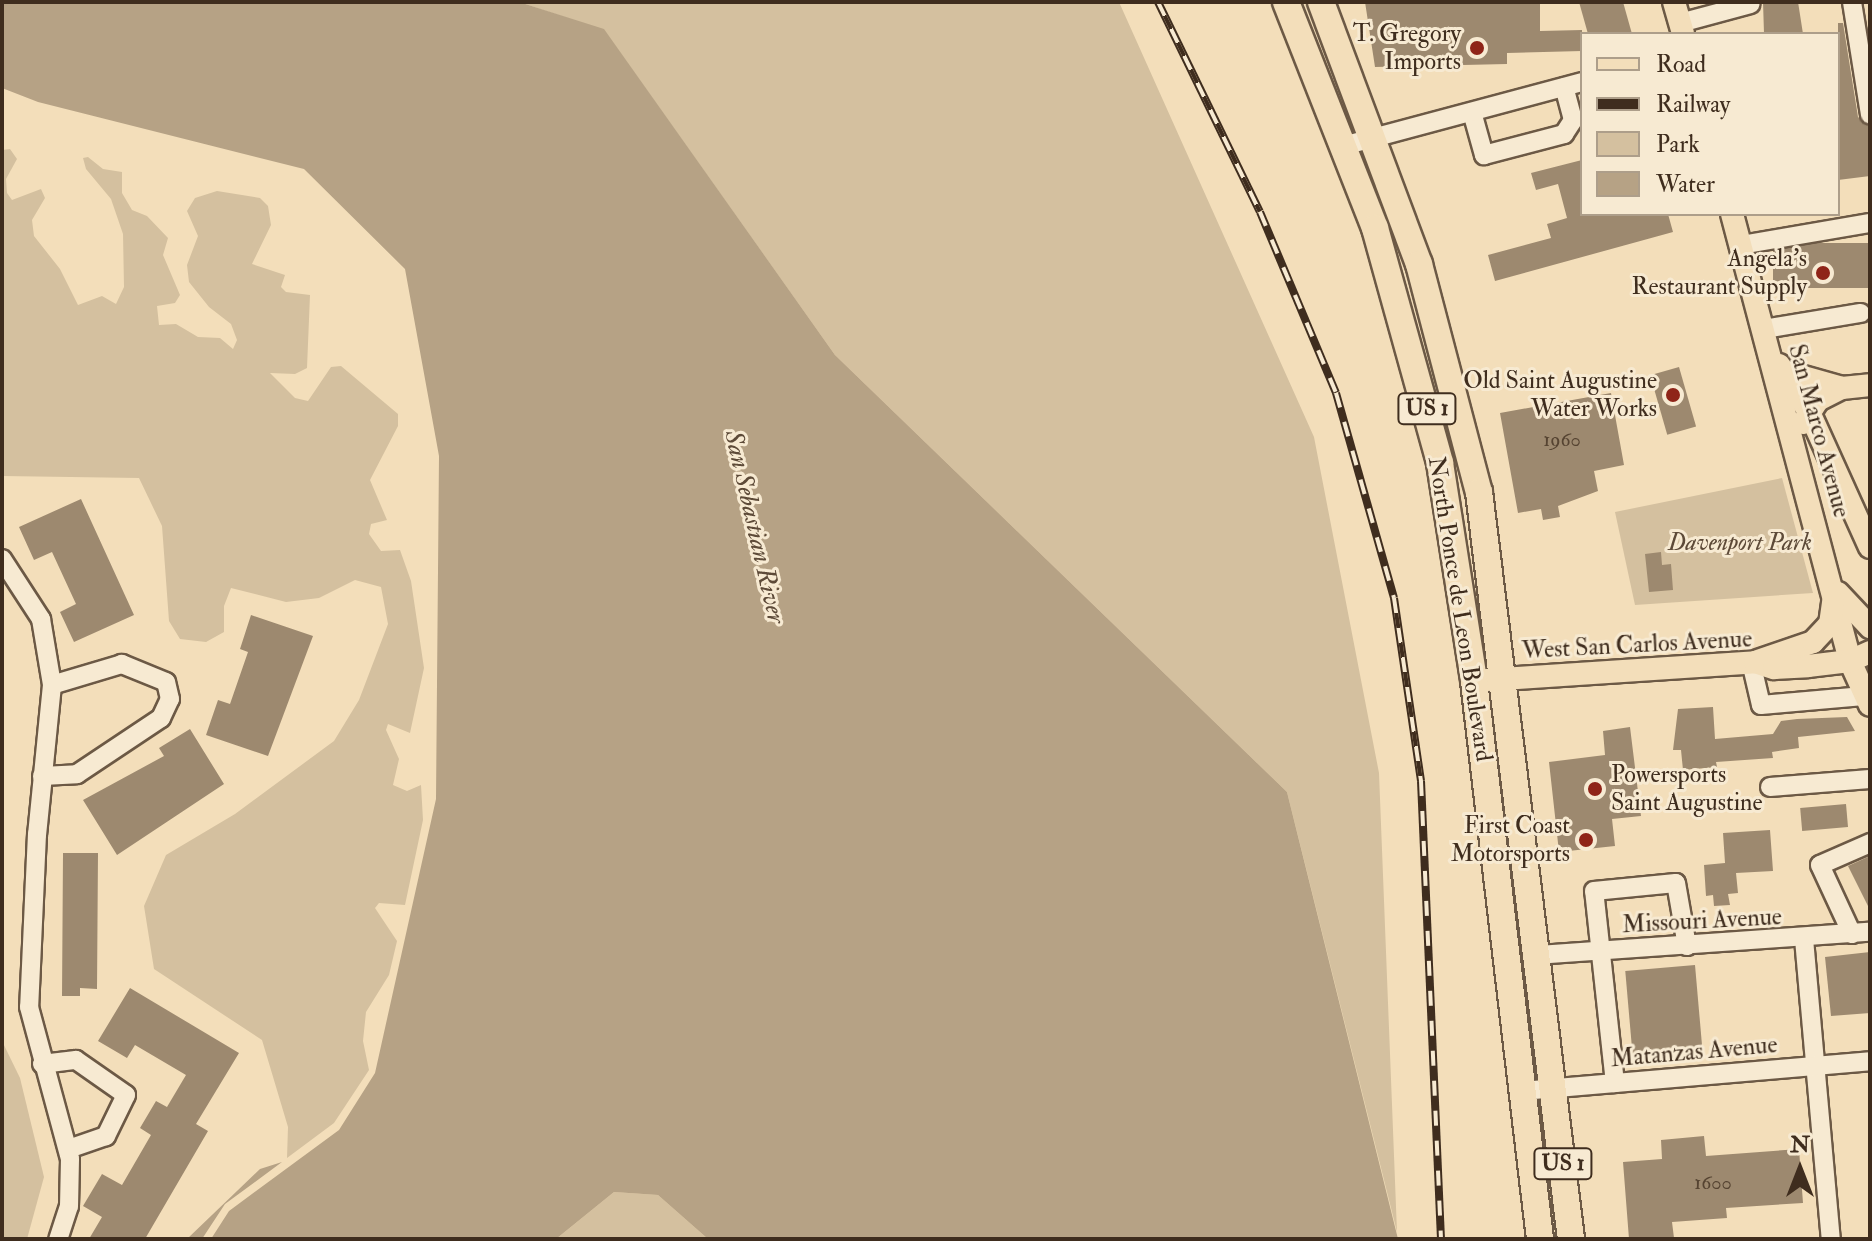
<!DOCTYPE html>
<html>
<head>
<meta charset="utf-8">
<style>
	body { margin:0 }
	#map { position:relative; width:1872px; height:1241px; overflow:hidden; background:#f3deba; font-family:"IM FELL Double Pica",serif }
	div>[style] { position:absolute }
	[style*='--x'] { left:calc(var(--x)*1px); top:calc(var(--y)*1px); width:calc(var(--w)*1px); rotate:calc(var(--a)*1deg) }
	.green>* { inset:0; background:#d4c09f }
	.water>* { inset:0; background:#b6a285 }
	.building>* { inset:0; background:#9d896f; transform-origin:0 0 }
	.roads { filter:drop-shadow(2px 0 #6c5945) drop-shadow(-2px 0 #6c5945) drop-shadow(0 2px #6c5945) drop-shadow(0 -2px #6c5945) }
	.minor>* { height:18px; margin:-9px; padding:0 9px; transform-origin:9px; border-radius:9px; background:#f7ead2 }
	.major>* { height:22px; margin:-11px; padding:0 11px; transform-origin:11px; border-radius:11px; background:#f3deba }
	.highway>* { height:26px; margin:-13px; padding:0 13px; transform-origin:13px; border-radius:13px; background:#f3deba }
	.rail>* { height:8px; margin-top:-4px; transform-origin:0; background:repeating-linear-gradient(90deg,#f7ead2 0 15px,#3f2d1e 0 30px); box-sizing:border-box; border-block:2px solid #3f2d1e }
	.dots>* { width:22px; height:22px; translate:-50% -50%; box-sizing:border-box; border:4px solid #f7ead2; border-radius:50% }
	span { translate:-50% -50%; white-space:nowrap; text-align:center; line-height:1.15; -webkit-text-stroke:6px #f7ead2; paint-order:stroke }
	.number-label { font-size:20px; color:#564432 }
	.number-label span { -webkit-text-stroke-width:0 }
	.shield-label span { padding:2px 6px; background:#f7ead2; border:2px solid; border-radius:6px; -webkit-text-stroke-width:0 }
	.shield-label { font-size:22px; color:#3f2d1e; font-weight:700 }
	.poi-label { font-size:24px; color:#3f2d1e }
	.right { translate:-100% -50%; text-align:right }
	.left { translate:0 -50%; text-align:left }
	.street-label { font-size:24px; color:#3f2d1e }
	.park-label { font-size:24px; color:#5d4a38; font-style:italic }
	.water-label { font-size:26px; color:#5d4a38; font-style:italic }
	.frame { position:absolute; inset:0; border:4px solid #3f2d1e; pointer-events:none }
	.legend { position:absolute; left:1580px; top:32px; width:260px; height:184px; box-sizing:border-box; background:#f7ead2; border:2px solid #ad9e8a; margin:0; padding:10px 14px; list-style:none; font-size:24px; color:#3f2d1e }
	.legend li { display:flex; align-items:center; gap:16px; height:40px }
	.legend b { width:40px; border:2px solid #ad9e8a }
	.north { position:absolute; left:1760px; top:1129px; width:80px; height:80px; -webkit-text-stroke:6px #f7ead2; paint-order:stroke; rotate:0deg; font-size:22px; font-weight:700; line-height:32px; text-align:center; color:#3f2d1e }
	.north::after { content:''; display:block; margin:auto; width:28px; height:36px; background:#3f2d1e; clip-path:polygon(50% 0,100% 100%,50% 72%,0 100%) }
</style>
</head>
<body>
<div id="map">
	<div class="green">
		<div style="clip-path:polygon(519px 2px,1119px 2px,1314px 437px,1379px 773px,1397px 1232px,1287px 792px,835px 355px,604px 30px)"></div>
		<div style="clip-path:polygon(10px 149px,17px 159px,6px 179px,7px 193px,12px 200px,41px 189px,45px 198px,32px 220px,34px 236px,60px 269px,78px 305px,102px 296px,116px 304px,124px 287px,123px 234px,111px 199px,86px 169px,83px 158px,88px 157px,103px 169px,122px 172px,122px 193px,132px 210px,147px 216px,168px 238px,163px 255px,180px 295px,175px 303px,157px 306px,159px 325px,176px 324px,198px 337px,220px 338px,233px 349px,237px 340px,231px 324px,209px 307px,189px 282px,187px 265px,198px 236px,187px 211px,195px 198px,217px 191px,260px 198px,268px 206px,271px 225px,252px 264px,285px 275px,281px 287px,286px 292px,310px 295px,307px 368px,295px 374px,270px 373px,295px 398px,308px 401px,331px 367px,341px 366px,398px 414px,398px 426px,370px 480px,387px 520px,371px 524px,369px 534px,381px 551px,400px 550px,411px 581px,424px 668px,410px 733px,388px 724px,386px 730px,399px 759px,393px 785px,407px 791px,421px 785px,423px 820px,405px 905px,379px 903px,375px 908px,397px 941px,389px 975px,366px 1012px,363px 1041px,369px 1070px,334px 1123px,287px 1158px,288px 1127px,262px 1040px,154px 969px,144px 906px,166px 855px,235px 814px,334px 741px,359px 700px,388px 624px,381px 587px,355px 580px,319px 598px,286px 602px,231px 588px,224px 606px,224px 632px,206px 642px,180px 639px,169px 621px,162px 526px,139px 478px,2px 476px,2px 150px)"></div>
		<div style="clip-path:polygon(1782px 478px,1813px 593px,1635px 605px,1615px 512px)"></div>
		<div style="clip-path:polygon(2px 1041px,20px 1078px,44px 1177px,27px 1239px,2px 1239px)"></div>
		<div style="clip-path:polygon(614px 1192px,658px 1195px,708px 1239px,556px 1239px)"></div>
	</div>
	<div class="water">
		<div style="clip-path:polygon(2px 2px,519px 2px,604px 29px,835px 355px,1287px 792px,1398px 1239px,708px 1239px,658px 1195px,614px 1192px,556px 1239px,211px 1239px,229px 1211px,339px 1130px,375px 1073px,436px 799px,439px 456px,405px 269px,304px 169px,38px 102px,2px 88px)"></div>
		<div style="clip-path:polygon(282px 1162px,225px 1204px,202px 1239px,187px 1239px,260px 1169px)"></div>
	</div>
	<div class="building">
		<div style="clip-path:polygon(1365px 2px,1540px 2px,1540px 31px,1582px 30px,1582px 51px,1507px 53px,1507px 64px,1375px 67px)"></div>
		<div style="clip-path:polygon(1579px 2px,1623px 2px,1632px 34px,1588px 34px)"></div>
		<div style="clip-path:polygon(1763px 2px,1798px 2px,1803px 34px,1764px 34px)"></div>
		<div style="clip-path:polygon(1838px 23px,1843px 23px,1858px 117px,1870px 127px,1870px 176px,1838px 180px)"></div>
		<div style="clip-path:polygon(1582px 160px,1582px 214px,1668px 214px,1673px 232px,1495px 281px,1488px 255px,1551px 238px,1547px 224px,1567px 218px,1558px 184px,1536px 190px,1531px 173px)"></div>
		<div style="left:1870px;top:243px;width:45px;height:97px;rotate:90deg"></div>
		<div style="left:1679px;top:367px;width:62px;height:30px;rotate:74deg"></div>
		<div style="clip-path:polygon(1611px 393px,1624px 465px,1594px 471px,1598px 491px,1558px 506px,1560px 517px,1543px 520px,1541px 509px,1518px 513px,1500px 413px)"></div>
		<div style="clip-path:polygon(81px 499px,134px 615px,74px 642px,60px 612px,76px 604px,52px 552px,34px 560px,19px 527px)"></div>
		<div style="clip-path:polygon(1661px 552px,1662px 565px,1671px 564px,1673px 590px,1649px 592px,1645px 554px)"></div>
		<div style="clip-path:polygon(251px 615px,313px 636px,268px 756px,206px 735px,218px 700px,230px 704px,248px 652px,240px 649px)"></div>
		<div style="clip-path:polygon(1713px 707px,1715px 739px,1773px 734px,1781px 721px,1797px 719px,1847px 717px,1855px 731px,1798px 737px,1799px 748px,1772px 752px,1773px 758px,1716px 762px,1717px 767px,1683px 770px,1681px 750px,1673px 750px,1678px 709px)"></div>
		<div style="clip-path:polygon(1630px 727px,1641px 816px,1612px 819px,1615px 846px,1559px 852px,1549px 762px,1605px 755px,1603px 731px)"></div>
		<div style="clip-path:polygon(190px 729px,224px 784px,117px 855px,83px 800px,164px 756px,159px 748px)"></div>
		<div style="left:1846px;top:804px;width:23px;height:46px;rotate:85deg"></div>
		<div style="clip-path:polygon(1770px 830px,1773px 871px,1736px 873px,1738px 893px,1728px 894px,1730px 905px,1714px 906px,1713px 895px,1706px 896px,1704px 865px,1725px 863px,1723px 833px)"></div>
		<div style="clip-path:polygon(63px 853px,98px 853px,97px 989px,80px 988px,80px 996px,62px 996px)"></div>
		<div style="clip-path:polygon(1870px 856px,1870px 910px,1848px 866px)"></div>
		<div style="clip-path:polygon(1870px 952px,1870px 1013px,1831px 1016px,1825px 957px)"></div>
		<div style="left:1695px;top:965px;width:88px;height:70px;rotate:85deg"></div>
		<div style="clip-path:polygon(130px 988px,239px 1053px,196px 1124px,208px 1131px,145px 1239px,89px 1239px,102px 1217px,83px 1206px,102px 1174px,122px 1185px,151px 1135px,140px 1128px,156px 1101px,167px 1107px,186px 1075px,135px 1045px,127px 1058px,98px 1041px)"></div>
		<div style="clip-path:polygon(1704px 1136px,1706px 1156px,1799px 1149px,1803px 1203px,1726px 1208px,1727px 1218px,1672px 1222px,1674px 1238px,1629px 1239px,1623px 1162px,1662px 1159px,1661px 1140px)"></div>
	</div>
	<div class="roads">
		<div class="minor">
			<div style="--x:1852;--y:2;--w:114;--a:80.9"></div>
			<div style="--x:1680;--y:23;--w:73;--a:-15"></div>
			<div style="--x:1472;--y:112;--w:45;--a:74.4"></div>
			<div style="--x:1484;--y:155;--w:83;--a:-14.7"></div>
			<div style="--x:1564;--y:134;--w:17;--a:-57"></div>
			<div style="--x:1573;--y:120;--w:34;--a:-105"></div>
			<div style="--x:1343;--y:146;--w:247;--a:-15"></div>
			<div style="--x:1741;--y:245;--w:131;--a:-9.7"></div>
			<div style="--x:1764;--y:329;--w:98;--a:-9.4"></div>
			<div style="--x:2;--y:559;--w:72;--a:57"></div>
			<div style="--x:41;--y:619;--w:67;--a:80.5"></div>
			<div style="--x:52;--y:685;--w:150;--a:95.7"></div>
			<div style="--x:37;--y:834;--w:173;--a:92.6"></div>
			<div style="--x:29;--y:1007;--w:157;--a:74.9"></div>
			<div style="--x:70;--y:1159;--w:47;--a:91.2"></div>
			<div style="--x:69;--y:1206;--w:35;--a:108"></div>
			<div style="--x:1751;--y:662;--w:44;--a:76.9"></div>
			<div style="--x:1761;--y:705;--w:103;--a:-5"></div>
			<div style="--x:42;--y:776;--w:35;--a:-3"></div>
			<div style="--x:77;--y:774;--w:101;--a:-33.7"></div>
			<div style="--x:161;--y:718;--w:21;--a:-65"></div>
			<div style="--x:170;--y:699;--w:17;--a:-103"></div>
			<div style="--x:166;--y:682;--w:48;--a:-157.8"></div>
			<div style="--x:122;--y:664;--w:73;--a:163.3"></div>
			<div style="--x:1770;--y:787;--w:100;--a:-4.6"></div>
			<div style="--x:1852;--y:934;--w:76;--a:-114.9"></div>
			<div style="--x:1820;--y:865;--w:55;--a:-23.7"></div>
			<div style="--x:1804;--y:939;--w:301;--a:84.9"></div>
			<div style="--x:1537;--y:955;--w:334;--a:-4"></div>
			<div style="--x:42;--y:1064;--w:34;--a:-7"></div>
			<div style="--x:76;--y:1060;--w:61;--a:35"></div>
			<div style="--x:126;--y:1095;--w:46;--a:116"></div>
			<div style="--x:106;--y:1136;--w:39;--a:161"></div>
			<div style="--x:1615;--y:1083;--w:193;--a:-96.2"></div>
			<div style="--x:1594;--y:891;--w:82;--a:-5.6"></div>
			<div style="--x:1676;--y:883;--w:64;--a:80.1"></div>
			<div style="--x:1522;--y:1091;--w:349;--a:-4.9"></div>
		</div>
		<div class="major">
			<div style="--x:1674;--y:2;--w:33;--a:74"></div>
			<div style="--x:1732;--y:214;--w:462;--a:75.2"></div>
			<div style="--x:1850;--y:661;--w:48;--a:65.6"></div>
			<div style="--x:1779;--y:365;--w:56;--a:57.4"></div>
			<div style="--x:1809;--y:412;--w:148;--a:65.7"></div>
			<div style="--x:1786;--y:372;--w:58;--a:15.9"></div>
			<div style="--x:1803;--y:423;--w:27;--a:-57"></div>
			<div style="--x:1818;--y:400;--w:27;--a:-27"></div>
			<div style="--x:1842;--y:388;--w:28;--a:-6"></div>
			<div style="--x:1838;--y:593;--w:47;--a:46.7"></div>
			<div style="--x:1758;--y:661;--w:58;--a:-19.1"></div>
			<div style="--x:1813;--y:642;--w:25;--a:-47"></div>
			<div style="--x:1830;--y:624;--w:22;--a:-82"></div>
			<div style="--x:1487;--y:680;--w:269;--a:-3.8"></div>
			<div style="--x:1755;--y:662;--w:20;--a:18"></div>
			<div style="--x:1774;--y:668;--w:34;--a:-3"></div>
			<div style="--x:1808;--y:666;--w:42;--a:-6.8"></div>
			<div style="--x:1850;--y:661;--w:22;--a:-24"></div>
		</div>
		<div class="highway">
			<div style="--x:1286;--y:2;--w:243;--a:68.5"></div>
			<div style="--x:1375;--y:228;--w:244;--a:74.5"></div>
			<div style="--x:1440;--y:463;--w:221;--a:81.1"></div>
			<div style="--x:1474;--y:681;--w:562;--a:83.25"></div>
			<div style="--x:1321;--y:2;--w:280;--a:69.5"></div>
			<div style="--x:1419;--y:264;--w:236;--a:75.3"></div>
			<div style="--x:1479;--y:492;--w:753;--a:82.98"></div>
		</div>
	</div>
	<div class="rail">
		<div style="--x:1158;--y:2;--w:233;--a:64.1"></div>
		<div style="--x:1260;--y:212;--w:196;--a:67.2"></div>
		<div style="--x:1336;--y:393;--w:213;--a:74.2"></div>
		<div style="--x:1394;--y:598;--w:185;--a:81.6"></div>
		<div style="--x:1421;--y:781;--w:458;--a:87.5"></div>
	</div>
	<div class="dots">
		<div style="left:1477px;top:48px;background:#8f2418"></div>
		<div style="left:1823px;top:273px;background:#8f2418"></div>
		<div style="left:1673px;top:395px;background:#8f2418"></div>
		<div style="left:1595px;top:789px;background:#8f2418"></div>
		<div style="left:1586px;top:840px;background:#8f2418"></div>
	</div>
	<div class="number-label">
		<span style="left:1562px;top:439px">1960</span>
		<span style="left:1713px;top:1182px">1600</span>
	</div>
	<div class="shield-label">
		<span style="left:1427px;top:409px">US 1</span>
		<span style="left:1563px;top:1164px">US 1</span>
	</div>
	<div class="poi-label">
		<span class="right" style="left:1461px;top:48px">T. Gregory<br>Imports</span>
		<span class="right" style="left:1807px;top:273px">Angela's<br>Restaurant Supply</span>
		<span class="right" style="left:1657px;top:395px">Old Saint Augustine<br>Water Works</span>
		<span class="left" style="left:1611px;top:789px">Powersports<br>Saint Augustine</span>
		<span class="right" style="left:1570px;top:840px">First Coast<br>Motorsports</span>
	</div>
	<div class="street-label">
		<span style="left:1819px;top:431px;rotate:75deg">San Marco Avenue</span>
		<span style="left:1460px;top:609px;rotate:81deg">North Ponce de Leon Boulevard</span>
		<span style="left:1637px;top:645px;rotate:-3deg">West San Carlos Avenue</span>
		<span style="left:1702px;top:921px;rotate:-3deg">Missouri Avenue</span>
		<span style="left:1694px;top:1052px;rotate:-5deg">Matanzas Avenue</span>
	</div>
	<div class="park-label">
		<span style="left:1740px;top:543px">Davenport Park</span>
	</div>
	<div class="water-label">
		<span style="left:754px;top:527px;rotate:77deg">San Sebastian River</span>
	</div>
	<div class="frame"></div>
	<ul class="legend">
	<li><b style="height:10px;background:#f3deba"></b>Road</li>
	<li><b style="height:10px;background:#3f2d1e"></b>Railway</li>
	<li><b style="height:22px;background:#d4c09f"></b>Park</li>
	<li><b style="height:22px;background:#b6a285"></b>Water</li>
	</ul>
	<div class="north">N</div>
</div>
</body>
</html>
